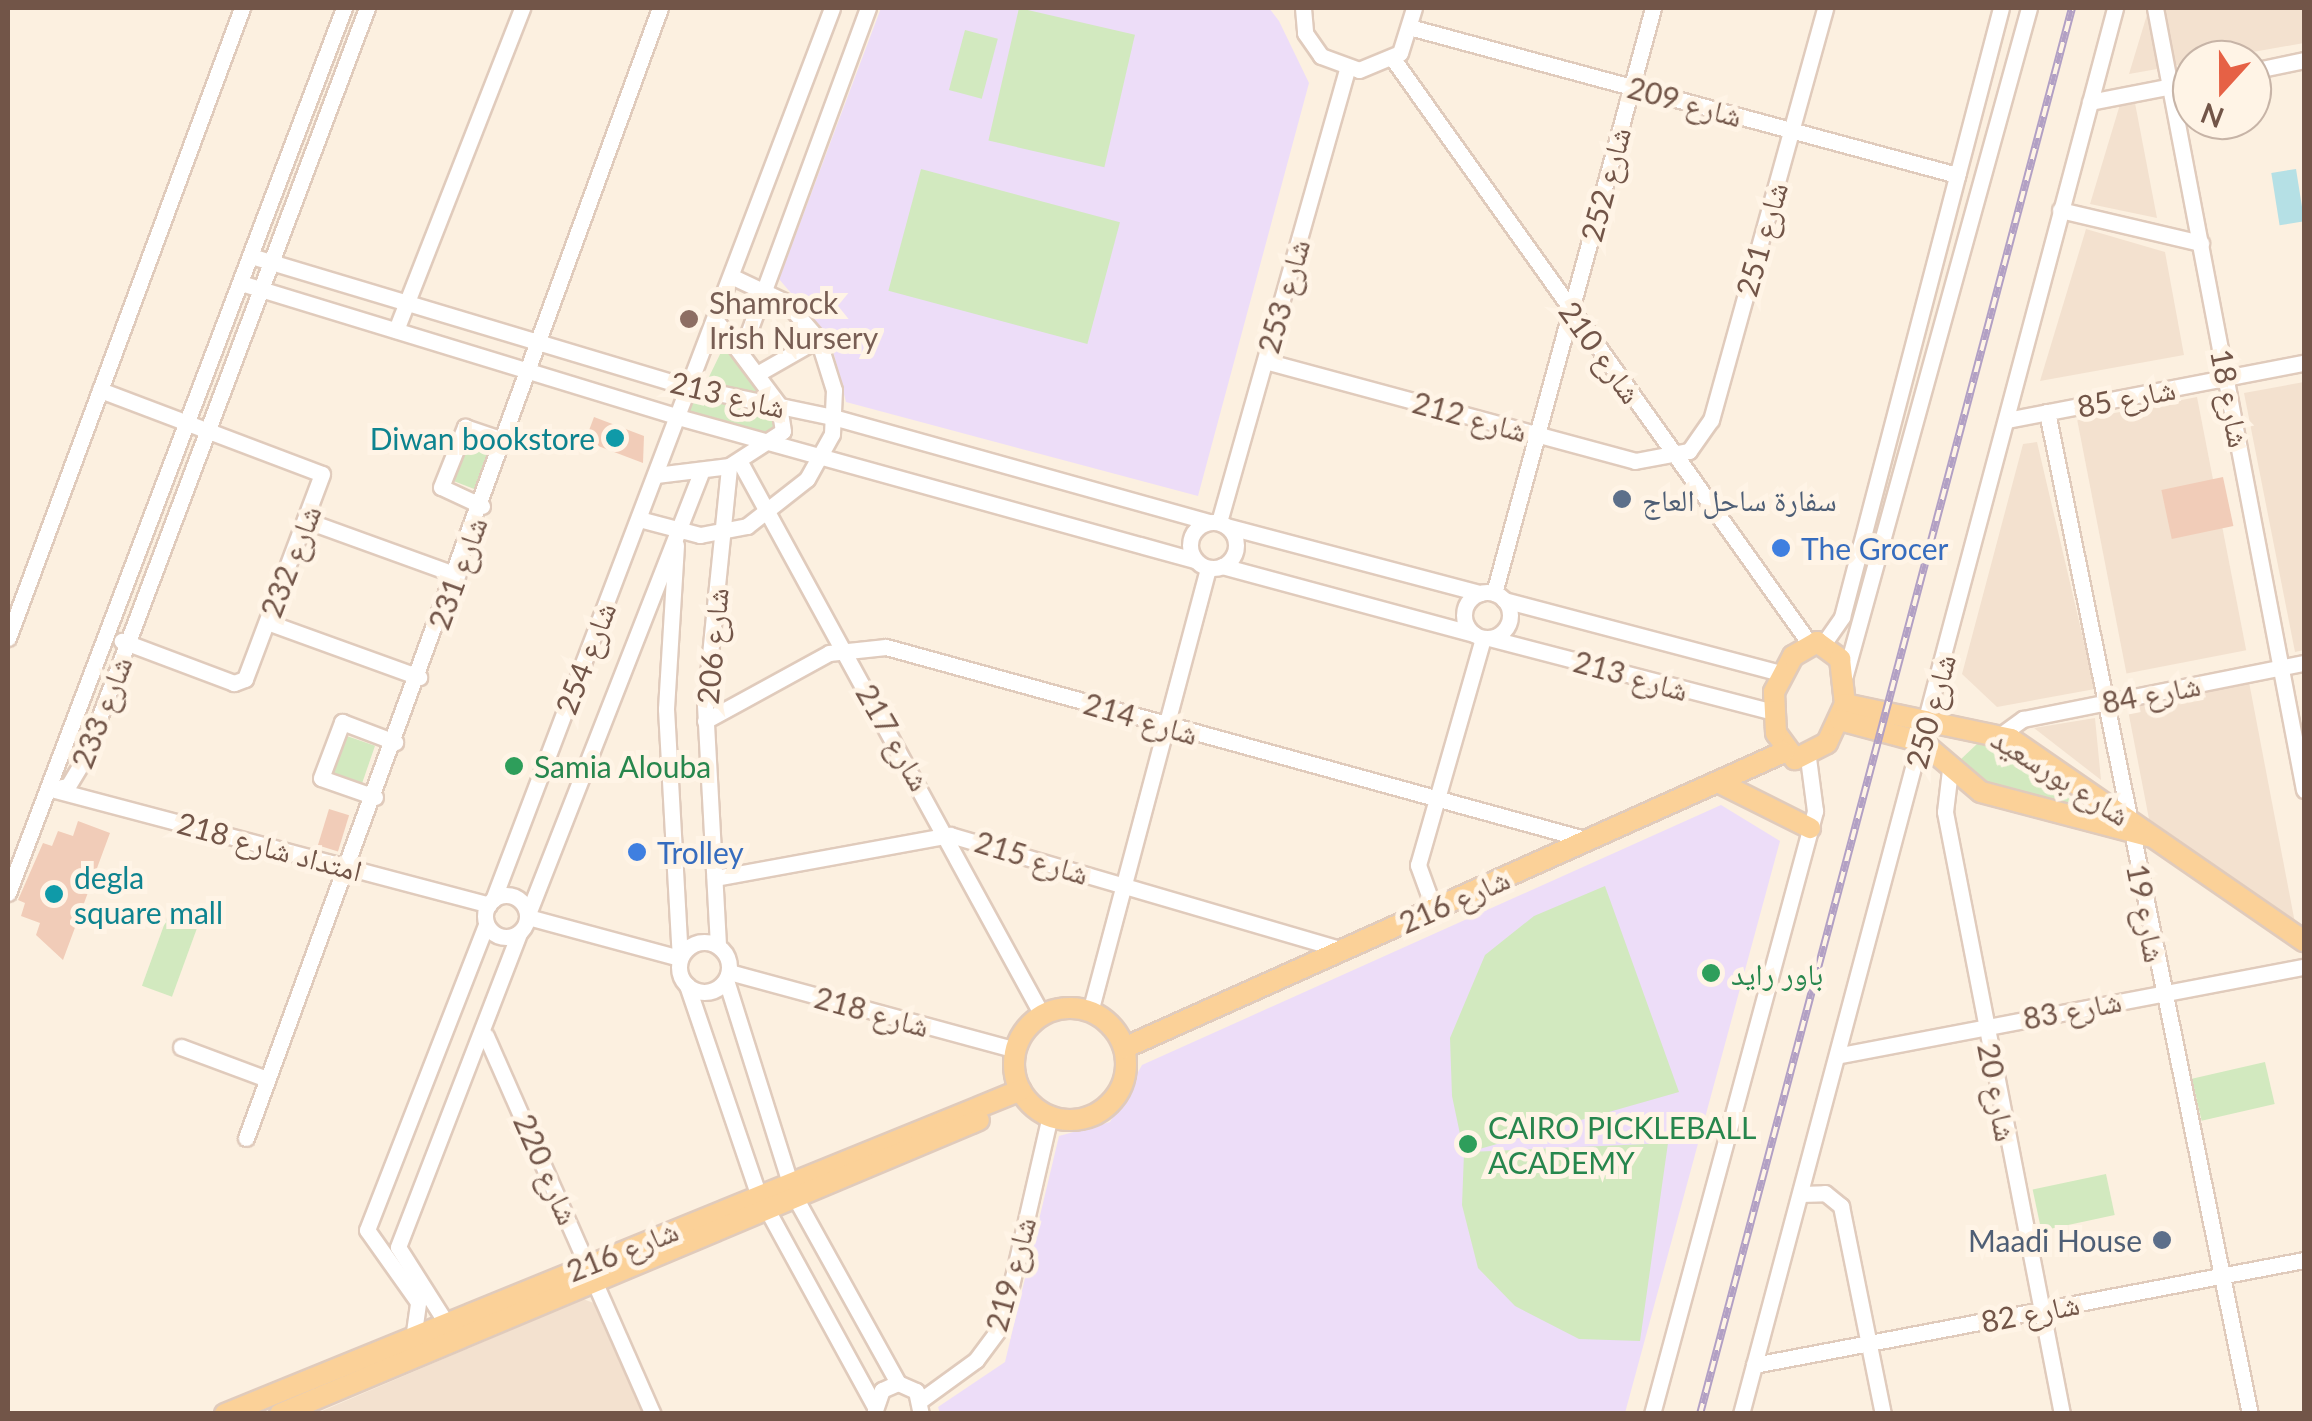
<!DOCTYPE html>
<html>
<head>
<meta charset="utf-8">
<style>
	body { margin:0 }
	#map { position:relative; width:2312px; height:1421px; overflow:hidden; background:#fcf0e0; font-family:Lato,"Noto Naskh Arabic",sans-serif }
	div>[style] { position:absolute }
	[style*='--x'] { left:calc(var(--x)*1px); top:calc(var(--y)*1px); width:calc(var(--w)*1px); rotate:calc(var(--a)*1deg) }
	.residential>* { inset:0; background:#f3e1cf; transform-origin:0 0 }
	.education>* { inset:0; background:#edddf8 }
	.green>* { inset:0; background:#d2e9bf; transform-origin:0 0 }
	.water>* { inset:0; background:#b5e0e5; transform-origin:0 0 }
	.building>* { inset:0; background:#f1ccb8; transform-origin:0 0 }
	.roads { filter:drop-shadow(2px 0 #e0cbbc) drop-shadow(-2px 0 #e0cbbc) drop-shadow(0 2px #e0cbbc) drop-shadow(0 -2px #e0cbbc) }
	.minor>* { height:15px; margin:-7.5px; padding:0 7.5px; transform-origin:7.5px; border-radius:7.5px; background:#fff }
	.minor>.ring { margin:-7.5px; padding:0; box-sizing:content-box; background:none; border:15px solid #fff; border-radius:50% }
	.major>* { height:20px; margin:-10px; padding:0 10px; transform-origin:10px; border-radius:10px; background:#fbd198 }
	.major>.ring { margin:-10px; padding:0; box-sizing:content-box; background:none; border:20px solid #fbd198; border-radius:50% }
	.rail>* { height:8px; margin-top:-4px; transform-origin:0; background:repeating-linear-gradient(90deg,#fff4e6 0 11px,#b2a0c4 0 22px); box-sizing:border-box; border-block:2px solid #b2a0c4 }
	.dots>* { width:28px; height:28px; translate:-50% -50%; box-sizing:border-box; border:5px solid #fff4e6; border-radius:50% }
	span { translate:-50% -50%; white-space:nowrap; text-align:center; line-height:1.15; -webkit-text-stroke:10px #fff4e6; paint-order:stroke }
	.street-label { font-size:30px; color:#725548 }
	.education-label { font-size:30px; color:#785e54 }
	.left { translate:0 -50%; text-align:left }
	.culture-label { font-size:30px; color:#0d838f }
	.right { translate:-100% -50%; text-align:right }
	.service-label { font-size:30px; color:#4e5e75 }
	.shop-label { font-size:30px; color:#366cbe }
	.leisure-label { font-size:30px; color:#27864d }
	.frame { position:absolute; inset:0; border:10px solid #725548; pointer-events:none }
	.north { position:absolute; left:2172px; top:40px; width:100px; height:100px; box-sizing:border-box; background:#fff4e6; border:2px solid #c7b4a7; border-radius:50%; rotate:201deg; font-size:28px; font-weight:700; line-height:40px; text-align:center; color:#725548 }
	.north::after { content:''; display:block; margin:auto; width:35px; height:45px; background:#e66145; clip-path:polygon(50% 0,100% 100%,50% 72%,0 100%) }
</style>
</head>
<body>
<div id="map">
	<div class="residential">
		<div style="clip-path:polygon(2149px 8px,2304px 8px,2304px 43px,2129px 74px)"></div>
		<div style="clip-path:polygon(2121px 101px,2135px 103px,2157px 218px,2090px 204px)"></div>
		<div style="clip-path:polygon(2086px 229px,2165px 252px,2184px 355px,2040px 381px)"></div>
		<div style="clip-path:polygon(2304px 382px,2304px 650px,2295px 652px,2244px 393px)"></div>
		<div style="left:2197px;top:397px;width:258px;height:122px;rotate:79deg"></div>
		<div style="clip-path:polygon(2037px 442px,2095px 689px,1997px 707px,1962px 674px,2023px 444px)"></div>
		<div style="clip-path:polygon(2249px 682px,2295px 923px,2149px 819px,2127px 705px)"></div>
		<div style="clip-path:polygon(2095px 718px,2101px 780px,2034px 728px)"></div>
		<div style="clip-path:polygon(583px 1299px,599px 1305px,646px 1412px,315px 1414px)"></div>
	</div>
	<div class="education">
		<div style="clip-path:polygon(881px 8px,1269px 8px,1279px 21px,1309px 83px,1198px 496px,846px 402px,830px 339px,779px 279px)"></div>
		<div style="clip-path:polygon(1721px 805px,1780px 841px,1625px 1413px,940px 1414px,938px 1407px,1005px 1362px,1059px 1136px,1110px 1122px,1142px 1065px)"></div>
	</div>
	<div class="green">
		<div style="left:1019px;top:8px;width:119px;height:136px;rotate:13deg"></div>
		<div style="left:965px;top:30px;width:34px;height:62px;rotate:15deg"></div>
		<div style="left:921px;top:169px;width:206px;height:126px;rotate:15deg"></div>
		<div style="clip-path:polygon(725px 344px,770px 400px,706px 383px)"></div>
		<div style="clip-path:polygon(693px 392px,777px 410px,780px 417px,769px 439px,687px 414px)"></div>
		<div style="left:464px;top:440px;width:34px;height:42px;rotate:21deg"></div>
		<div style="left:341px;top:734px;width:36px;height:40px;rotate:19deg"></div>
		<div style="clip-path:polygon(1979px 742px,2018px 763px,2093px 815px,1967px 777px,1958px 762px)"></div>
		<div style="clip-path:polygon(1605px 886px,1679px 1092px,1469px 1152px,1668px 1143px,1640px 1341px,1579px 1339px,1515px 1306px,1478px 1268px,1462px 1205px,1464px 1153px,1452px 1096px,1450px 1038px,1485px 955px,1534px 916px)"></div>
		<div style="left:171px;top:906px;width:32px;height:85px;rotate:20deg"></div>
		<div style="left:2265px;top:1062px;width:43px;height:75px;rotate:77deg"></div>
		<div style="left:2106px;top:1174px;width:42px;height:75px;rotate:78deg"></div>
	</div>
	<div class="water">
		<div style="left:2296px;top:169px;width:53px;height:25px;rotate:81deg"></div>
	</div>
	<div class="building">
		<div style="clip-path:polygon(594px 417px,644px 436px,643px 463px,585px 441px)"></div>
		<div style="left:2223px;top:477px;width:50px;height:63px;rotate:78deg"></div>
		<div style="left:329px;top:809px;width:21px;height:38px;rotate:17deg"></div>
		<div style="clip-path:polygon(78px 821px,110px 833px,63px 960px,36px 935px,40px 923px,21px 916px,25px 903px,18px 900px,43px 843px,52px 846px,58px 831px,73px 836px)"></div>
	</div>
	<div class="roads">
		<div class="minor">
			<div style="--x:1303;--y:8;--w:25;--a:85"></div>
			<div style="--x:1305;--y:33;--w:28;--a:55"></div>
			<div style="--x:1321;--y:56;--w:40;--a:20.2"></div>
			<div style="--x:1359;--y:70;--w:44;--a:-22.5"></div>
			<div style="--x:1400;--y:53;--w:47;--a:-72.7"></div>
			<div style="--x:2155;--y:8;--w:796;--a:79.21"></div>
			<div style="--x:1413;--y:28;--w:564;--a:15.12"></div>
			<div style="--x:1393;--y:59;--w:718;--a:54.52"></div>
			<div style="--x:2252;--y:71;--w:53;--a:-11.9"></div>
			<div style="--x:2090;--y:102;--w:104;--a:-11.1"></div>
			<div style="--x:2060;--y:210;--w:145;--a:13.2"></div>
			<div style="--x:251;--y:256;--w:457;--a:16.7"></div>
			<div style="--x:689;--y:387;--w:147;--a:11.8"></div>
			<div style="--x:833;--y:417;--w:390;--a:15.6"></div>
			<div style="--x:241;--y:283;--w:457;--a:17"></div>
			<div style="--x:678;--y:417;--w:535;--a:15.49"></div>
			<div style="--x:396;--y:330;--w:346;--a:-68.6"></div>
			<div style="--x:741;--y:353;--w:368;--a:-69.8"></div>
			<div style="--x:1265;--y:361;--w:383;--a:15.1"></div>
			<div style="--x:1635;--y:461;--w:55;--a:-10.5"></div>
			<div style="--x:1689;--y:451;--w:38;--a:-55"></div>
			<div style="--x:1711;--y:420;--w:427;--a:-74.5"></div>
			<div style="--x:757;--y:374;--w:70;--a:-29.8"></div>
			<div style="--x:100;--y:390;--w:237;--a:20.7"></div>
			<div style="--x:322;--y:474;--w:219;--a:110.6"></div>
			<div style="--x:245;--y:679;--w:12;--a:160"></div>
			<div style="--x:234;--y:683;--w:120;--a:-159.4"></div>
			<div style="--x:2047;--y:412;--w:1022;--a:78.55"></div>
			<div style="--x:2007;--y:420;--w:302;--a:-10.9"></div>
			<div style="--x:740;--y:462;--w:630;--a:61.36"></div>
			<div style="--x:656;--y:475;--w:74;--a:-7"></div>
			<div style="--x:729;--y:466;--w:64;--a:-32.9"></div>
			<div style="--x:783;--y:431;--w:26;--a:-99"></div>
			<div style="--x:779;--y:405;--w:107;--a:-126.7"></div>
			<div style="--x:482;--y:506;--w:45;--a:-155.1"></div>
			<div style="--x:441;--y:487;--w:65;--a:-68.2"></div>
			<div style="--x:465;--y:427;--w:43;--a:18.9"></div>
			<div style="--x:639;--y:519;--w:63;--a:14.7"></div>
			<div style="--x:700;--y:535;--w:48;--a:-10.8"></div>
			<div style="--x:747;--y:526;--w:76;--a:-38.1"></div>
			<div style="--x:807;--y:479;--w:51;--a:-60.9"></div>
			<div style="--x:832;--y:434;--w:44;--a:-87.4"></div>
			<div style="--x:834;--y:390;--w:53;--a:-107.4"></div>
			<div style="--x:818;--y:339;--w:49;--a:-130.9"></div>
			<div style="--x:786;--y:302;--w:61;--a:-154.7"></div>
			<div style="--x:305;--y:520;--w:162;--a:19.9"></div>
			<div class="ring" style="left:1190px;top:522px;width:31px;height:31px"></div>
			<div style="--x:1219;--y:522;--w:471;--a:-74.2"></div>
			<div style="--x:1226;--y:526;--w:263;--a:14.8"></div>
			<div style="--x:676;--y:545;--w:164;--a:93.5"></div>
			<div style="--x:666;--y:709;--w:248;--a:86.8"></div>
			<div style="--x:1222;--y:566;--w:261;--a:15.1"></div>
			<div class="ring" style="left:1464px;top:592px;width:31px;height:31px"></div>
			<div style="--x:1494;--y:593;--w:606;--a:-74.79"></div>
			<div style="--x:1504;--y:600;--w:286;--a:14.8"></div>
			<div style="--x:267;--y:622;--w:162;--a:19.9"></div>
			<div style="--x:8;--y:638;--w:672;--a:-69.62"></div>
			<div style="--x:1489;--y:638;--w:293;--a:14.6"></div>
			<div style="--x:1824;--y:643;--w:32;--a:-55"></div>
			<div style="--x:1842;--y:617;--w:629;--a:-75.37"></div>
			<div style="--x:1845;--y:675;--w:692;--a:-74.58"></div>
			<div style="--x:705;--y:721;--w:141;--a:-28.7"></div>
			<div style="--x:829;--y:653;--w:57;--a:-6"></div>
			<div style="--x:886;--y:647;--w:728;--a:15.37"></div>
			<div style="--x:2002;--y:734;--w:26;--a:-36"></div>
			<div style="--x:2023;--y:719;--w:287;--a:-11.3"></div>
			<div style="--x:1950;--y:770;--w:42;--a:96.8"></div>
			<div style="--x:1945;--y:812;--w:613;--a:79"></div>
			<div style="--x:51;--y:789;--w:17;--a:-10"></div>
			<div style="--x:68;--y:786;--w:29;--a:-59"></div>
			<div style="--x:83;--y:761;--w:805;--a:-69.34"></div>
			<div style="--x:55;--y:790;--w:449;--a:14.8"></div>
			<div style="--x:375;--y:797;--w:57;--a:-160.6"></div>
			<div style="--x:321;--y:778;--w:60;--a:-69.4"></div>
			<div style="--x:342;--y:722;--w:57;--a:20.7"></div>
			<div style="--x:715;--y:878;--w:239;--a:-10.4"></div>
			<div style="--x:950;--y:835;--w:409;--a:16.3"></div>
			<div style="--x:8;--y:893;--w:947;--a:-69.21"></div>
			<div class="ring" style="left:485px;top:895px;width:27px;height:27px"></div>
			<div style="--x:493;--y:900;--w:954;--a:-69.19"></div>
			<div style="--x:1434;--y:909;--w:47;--a:-110"></div>
			<div style="--x:1418;--y:865;--w:236;--a:-74"></div>
			<div style="--x:528;--y:914;--w:472;--a:-68.6"></div>
			<div style="--x:528;--y:917;--w:157;--a:15.1"></div>
			<div class="ring" style="left:679px;top:942px;width:35px;height:35px"></div>
			<div style="--x:718;--y:945;--w:241;--a:-93.1"></div>
			<div style="--x:705;--y:704;--w:239;--a:-84.2"></div>
			<div style="--x:729;--y:972;--w:297;--a:15.2"></div>
			<div style="--x:726;--y:980;--w:210;--a:72.5"></div>
			<div style="--x:687;--y:985;--w:220;--a:71.2"></div>
			<div style="--x:758;--y:1193;--w:244;--a:61.3"></div>
			<div style="--x:1090;--y:1012;--w:459;--a:-75.1"></div>
			<div style="--x:486;--y:1036;--w:413;--a:66.2"></div>
			<div style="--x:181;--y:1047;--w:92;--a:20.4"></div>
			<div style="--x:1841;--y:1055;--w:471;--a:-10.8"></div>
			<div style="--x:246;--y:1138;--w:1203;--a:-69.88"></div>
			<div style="--x:1801;--y:1194;--w:24;--a:-2"></div>
			<div style="--x:1825;--y:1193;--w:21;--a:39"></div>
			<div style="--x:1841;--y:1206;--w:212;--a:78.6"></div>
			<div style="--x:796;--y:1199;--w:210;--a:61"></div>
			<div style="--x:450;--y:1329;--w:97;--a:-122.4"></div>
			<div style="--x:398;--y:1247;--w:337;--a:-68.9"></div>
			<div style="--x:414;--y:1332;--w:30;--a:-82"></div>
			<div style="--x:418;--y:1302;--w:88;--a:-125.3"></div>
			<div style="--x:367;--y:1230;--w:328;--a:-68.7"></div>
			<div style="--x:1754;--y:1365;--w:560;--a:-10.81"></div>
			<div style="--x:921;--y:1400;--w:68;--a:-36"></div>
			<div style="--x:976;--y:1360;--w:44;--a:-53.4"></div>
			<div style="--x:1002;--y:1325;--w:214;--a:-77.1"></div>
			<div style="--x:875;--y:1410;--w:21;--a:-71"></div>
			<div style="--x:882;--y:1390;--w:17;--a:-24"></div>
			<div style="--x:898;--y:1383;--w:20;--a:24"></div>
			<div style="--x:916;--y:1391;--w:24;--a:78"></div>
			<div style="--x:1652;--y:1414;--w:625;--a:-74.87"></div>
			<div style="--x:1815;--y:811;--w:53;--a:-97.5"></div>
			<div style="--x:1741;--y:1414;--w:1455;--a:-75.1"></div>
		</div>
		<div class="major">
			<div style="--x:1817;--y:642;--w:29;--a:36"></div>
			<div style="--x:1840;--y:659;--w:45;--a:83.7"></div>
			<div style="--x:1845;--y:704;--w:43;--a:114.8"></div>
			<div style="--x:1827;--y:743;--w:36;--a:153"></div>
			<div style="--x:1795;--y:759;--w:32;--a:-126"></div>
			<div style="--x:1776;--y:733;--w:41;--a:-92.8"></div>
			<div style="--x:1774;--y:692;--w:41;--a:-62.2"></div>
			<div style="--x:1793;--y:656;--w:28;--a:-30"></div>
			<div style="--x:1845;--y:704;--w:170;--a:11.9"></div>
			<div style="--x:2011;--y:739;--w:356;--a:34.6"></div>
			<div style="--x:1840;--y:720;--w:85;--a:15"></div>
			<div style="--x:1922;--y:742;--w:77;--a:40.3"></div>
			<div style="--x:1981;--y:792;--w:173;--a:14.8"></div>
			<div style="--x:1718;--y:782;--w:103;--a:26.6"></div>
			<div class="ring" style="left:1014px;top:1008px;width:92px;height:92px"></div>
			<div style="--x:1124;--y:1048;--w:723;--a:-24.16"></div>
			<div style="--x:225;--y:1414;--w:859;--a:-22.15"></div>
			<div style="--x:280;--y:1414;--w:758;--a:-22.81"></div>
		</div>
	</div>
	<div class="rail">
		<div style="--x:1700;--y:1414;--w:1454;--a:-75.18"></div>
	</div>
	<div class="dots">
		<div style="left:689px;top:319px;background:#8d6e63"></div>
		<div style="left:615px;top:438px;background:#0f9aa8"></div>
		<div style="left:1622px;top:499px;background:#5c6f8a"></div>
		<div style="left:1781px;top:548px;background:#3f7fe0"></div>
		<div style="left:514px;top:766px;background:#2e9e5b"></div>
		<div style="left:637px;top:852px;background:#3f7fe0"></div>
		<div style="left:54px;top:894px;background:#0f9aa8"></div>
		<div style="left:1711px;top:973px;background:#2e9e5b"></div>
		<div style="left:1468px;top:1144px;background:#2e9e5b"></div>
		<div style="left:2162px;top:1240px;background:#5c6f8a"></div>
	</div>
	<div class="street-label">
		<span style="left:1685px;top:101px;rotate:15deg">شارع 209</span>
		<span style="left:1605px;top:184px;rotate:-75deg">شارع 252</span>
		<span style="left:1761px;top:239px;rotate:-74deg">شارع 251</span>
		<span style="left:1283px;top:296px;rotate:-74deg">شارع 253</span>
		<span style="left:1601px;top:352px;rotate:54deg">شارع 210</span>
		<span style="left:728px;top:394px;rotate:13deg">شارع 213</span>
		<span style="left:2126px;top:397px;rotate:-11deg">شارع 85</span>
		<span style="left:2231px;top:398px;rotate:79deg">شارع 18</span>
		<span style="left:1470px;top:416px;rotate:15deg">شارع 212</span>
		<span style="left:290px;top:561px;rotate:-69deg">شارع 232</span>
		<span style="left:457px;top:573px;rotate:-70deg">شارع 231</span>
		<span style="left:712px;top:646px;rotate:-85deg">شارع 206</span>
		<span style="left:585px;top:658px;rotate:-69deg">شارع 254</span>
		<span style="left:1631px;top:675px;rotate:15deg">شارع 213</span>
		<span style="left:2151px;top:693px;rotate:-11deg">شارع 84</span>
		<span style="left:1930px;top:711px;rotate:-75deg">شارع 250</span>
		<span style="left:101px;top:712px;rotate:-69deg">شارع 233</span>
		<span style="left:1141px;top:718px;rotate:16deg">شارع 214</span>
		<span style="left:894px;top:737px;rotate:60deg">شارع 217</span>
		<span style="left:2061px;top:776px;rotate:32deg">شارع بورسعيد</span>
		<span style="left:270px;top:846px;rotate:15deg">امتداد شارع 218</span>
		<span style="left:1032px;top:857px;rotate:17deg">شارع 215</span>
		<span style="left:1454px;top:900px;rotate:-24deg">شارع 216</span>
		<span style="left:2147px;top:913px;rotate:79deg">شارع 19</span>
		<span style="left:2072px;top:1009px;rotate:-11deg">شارع 83</span>
		<span style="left:872px;top:1011px;rotate:15deg">شارع 218</span>
		<span style="left:1998px;top:1092px;rotate:79deg">شارع 20</span>
		<span style="left:547px;top:1169px;rotate:66deg">شارع 220</span>
		<span style="left:622px;top:1250px;rotate:-22deg">شارع 216</span>
		<span style="left:1010px;top:1274px;rotate:-75deg">شارع 219</span>
		<span style="left:2030px;top:1312px;rotate:-11deg">شارع 82</span>
	</div>
	<div class="education-label">
		<span class="left" style="left:709px;top:319px">Shamrock<br>Irish Nursery</span>
	</div>
	<div class="culture-label">
		<span class="right" style="left:595px;top:438px">Diwan bookstore</span>
		<span class="left" style="left:74px;top:894px">degla<br>square mall</span>
	</div>
	<div class="service-label">
		<span class="left" style="left:1642px;top:499px">سفارة ساحل العاج</span>
		<span class="right" style="left:2142px;top:1240px">Maadi House</span>
	</div>
	<div class="shop-label">
		<span class="left" style="left:1801px;top:548px">The Grocer</span>
		<span class="left" style="left:657px;top:852px">Trolley</span>
	</div>
	<div class="leisure-label">
		<span class="left" style="left:534px;top:766px">Samia Alouba</span>
		<span class="left" style="left:1731px;top:973px">باور رايد</span>
		<span class="left" style="left:1488px;top:1144px">CAIRO PICKLEBALL<br>ACADEMY</span>
	</div>
	<div class="frame"></div>
	<div class="north">N</div>
</div>
</body>
</html>
